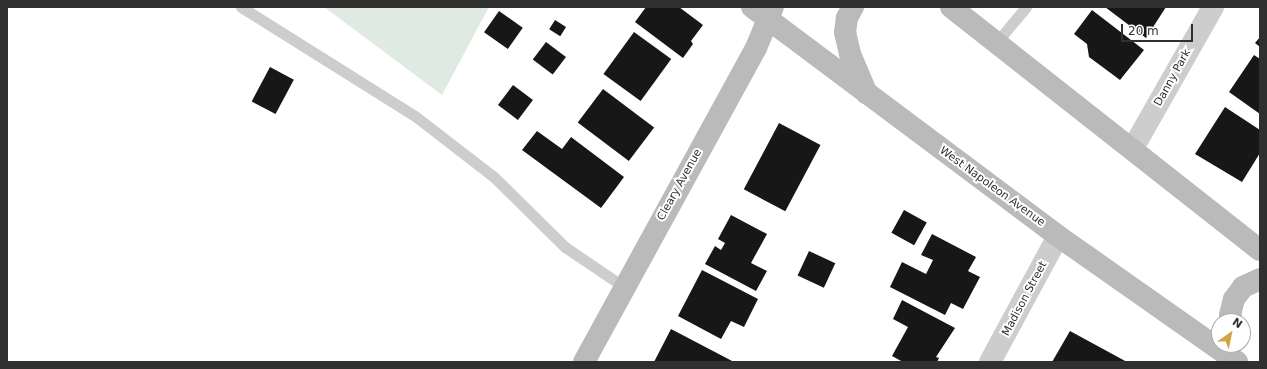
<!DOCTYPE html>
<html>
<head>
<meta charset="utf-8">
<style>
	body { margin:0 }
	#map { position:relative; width:1267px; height:369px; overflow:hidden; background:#fff; font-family:"DejaVu Sans",sans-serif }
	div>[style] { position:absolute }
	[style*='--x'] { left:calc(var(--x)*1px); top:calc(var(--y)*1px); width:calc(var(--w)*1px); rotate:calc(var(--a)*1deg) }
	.green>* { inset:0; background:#dfebe2 }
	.building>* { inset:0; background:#171717; transform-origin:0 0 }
	.lane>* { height:11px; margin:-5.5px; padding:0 5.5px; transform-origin:5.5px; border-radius:5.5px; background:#cdcdcd }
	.street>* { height:22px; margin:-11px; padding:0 11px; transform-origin:11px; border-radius:11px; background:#cdcdcd }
	.secondary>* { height:22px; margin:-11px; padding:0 11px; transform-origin:11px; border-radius:11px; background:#bababa }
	span { translate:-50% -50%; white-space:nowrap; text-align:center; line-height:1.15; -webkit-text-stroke:4px #fff; paint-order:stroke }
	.street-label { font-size:11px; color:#303030 }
	.frame { position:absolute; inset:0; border:8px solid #303030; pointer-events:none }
	.north { position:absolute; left:1211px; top:313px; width:40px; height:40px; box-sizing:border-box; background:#fff; border:1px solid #acacac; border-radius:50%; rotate:33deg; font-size:11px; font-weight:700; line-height:16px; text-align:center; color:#303030 }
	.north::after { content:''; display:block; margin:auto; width:14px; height:18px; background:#d3a345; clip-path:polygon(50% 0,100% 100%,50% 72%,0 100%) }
	.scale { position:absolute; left:1121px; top:24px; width:72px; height:18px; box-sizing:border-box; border:2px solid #303030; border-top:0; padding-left:5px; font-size:12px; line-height:14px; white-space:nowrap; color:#303030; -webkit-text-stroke:3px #fff; paint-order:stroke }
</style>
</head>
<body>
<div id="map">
	<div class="green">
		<div style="clip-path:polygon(324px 7px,489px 7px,442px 95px)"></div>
	</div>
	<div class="building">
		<div style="clip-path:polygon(646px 7px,679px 7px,703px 25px,691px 41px,693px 44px,683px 58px,635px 22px)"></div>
		<div style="clip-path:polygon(1105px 7px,1166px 7px,1146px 38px)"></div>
		<div style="clip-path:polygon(1092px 10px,1144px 50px,1120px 80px,1089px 57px,1087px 44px,1074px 34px)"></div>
		<div style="left:499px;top:11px;width:29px;height:26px;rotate:35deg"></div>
		<div style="left:555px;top:20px;width:13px;height:11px;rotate:32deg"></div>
		<div style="left:634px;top:32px;width:46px;height:52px;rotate:36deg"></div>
		<div style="clip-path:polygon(1260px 37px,1260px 47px,1255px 43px)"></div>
		<div style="left:546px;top:42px;width:25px;height:22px;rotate:37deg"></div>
		<div style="clip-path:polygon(1254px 55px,1260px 59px,1260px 114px,1229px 92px)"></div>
		<div style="left:270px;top:67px;width:27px;height:39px;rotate:28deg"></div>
		<div style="left:513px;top:85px;width:25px;height:25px;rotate:37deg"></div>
		<div style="left:603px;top:89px;width:64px;height:42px;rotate:37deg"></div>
		<div style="clip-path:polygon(1225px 107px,1260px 130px,1260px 153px,1242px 182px,1195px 154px)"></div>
		<div style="left:779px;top:123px;width:47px;height:75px;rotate:28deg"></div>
		<div style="clip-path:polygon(537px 131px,562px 149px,571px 137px,624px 177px,601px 208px,522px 150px)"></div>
		<div style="left:904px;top:210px;width:26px;height:26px;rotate:29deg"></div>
		<div style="clip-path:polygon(731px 215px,767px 234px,751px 263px,767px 271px,756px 291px,705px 264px,715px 246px,721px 250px,725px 243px,718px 239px)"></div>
		<div style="clip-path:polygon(932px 234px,976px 257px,968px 271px,980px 277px,963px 309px,951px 303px,945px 315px,890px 287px,902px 262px,926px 274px,933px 260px,921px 255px)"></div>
		<div style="left:809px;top:251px;width:29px;height:27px;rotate:25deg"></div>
		<div style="clip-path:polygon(702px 270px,758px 299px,744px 327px,731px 321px,721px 339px,678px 316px)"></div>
		<div style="clip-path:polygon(902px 300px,955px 328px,936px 357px,939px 358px,937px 362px,903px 362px,892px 356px,908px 327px,893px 319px)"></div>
		<div style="clip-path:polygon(671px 329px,734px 362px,654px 362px)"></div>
		<div style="clip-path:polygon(1070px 331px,1127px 362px,1052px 362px)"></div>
	</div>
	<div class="lane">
		<div style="--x:241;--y:7;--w:205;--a:32.1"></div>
		<div style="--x:415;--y:116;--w:100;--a:37.7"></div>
		<div style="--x:494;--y:177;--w:100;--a:44.6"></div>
		<div style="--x:565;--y:247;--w:71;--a:34.1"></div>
		<div style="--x:996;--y:43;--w:47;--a:-50.2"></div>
	</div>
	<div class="street">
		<div style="--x:1133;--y:148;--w:162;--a:-60.4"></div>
		<div style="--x:990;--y:362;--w:143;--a:-61.6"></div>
	</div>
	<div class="secondary">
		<div style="--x:752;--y:7;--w:382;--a:36.8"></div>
		<div style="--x:1058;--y:236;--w:219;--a:35.1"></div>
		<div style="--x:853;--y:7;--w:13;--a:119"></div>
		<div style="--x:847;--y:18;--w:14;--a:98"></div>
		<div style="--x:845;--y:32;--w:23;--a:77"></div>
		<div style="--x:850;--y:54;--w:43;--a:67"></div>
		<div style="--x:951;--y:7;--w:393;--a:38.2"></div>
		<div style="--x:1232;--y:321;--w:6;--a:-108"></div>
		<div style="--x:1230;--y:315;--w:16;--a:-76"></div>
		<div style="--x:1234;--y:299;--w:15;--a:-53"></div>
		<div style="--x:1243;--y:287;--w:19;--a:-25"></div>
		<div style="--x:584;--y:362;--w:358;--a:-61.3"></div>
		<div style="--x:756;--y:48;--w:44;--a:-67.5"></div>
	</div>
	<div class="street-label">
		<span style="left:1173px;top:78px;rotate:-61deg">Danny Park</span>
		<span style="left:680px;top:185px;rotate:-61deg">Cleary Avenue</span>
		<span style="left:992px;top:187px;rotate:36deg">West Napoleon Avenue</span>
		<span style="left:1025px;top:299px;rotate:-62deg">Madison Street</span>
	</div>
	<div class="frame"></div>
	<div class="north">N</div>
	<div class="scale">20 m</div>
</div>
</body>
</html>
